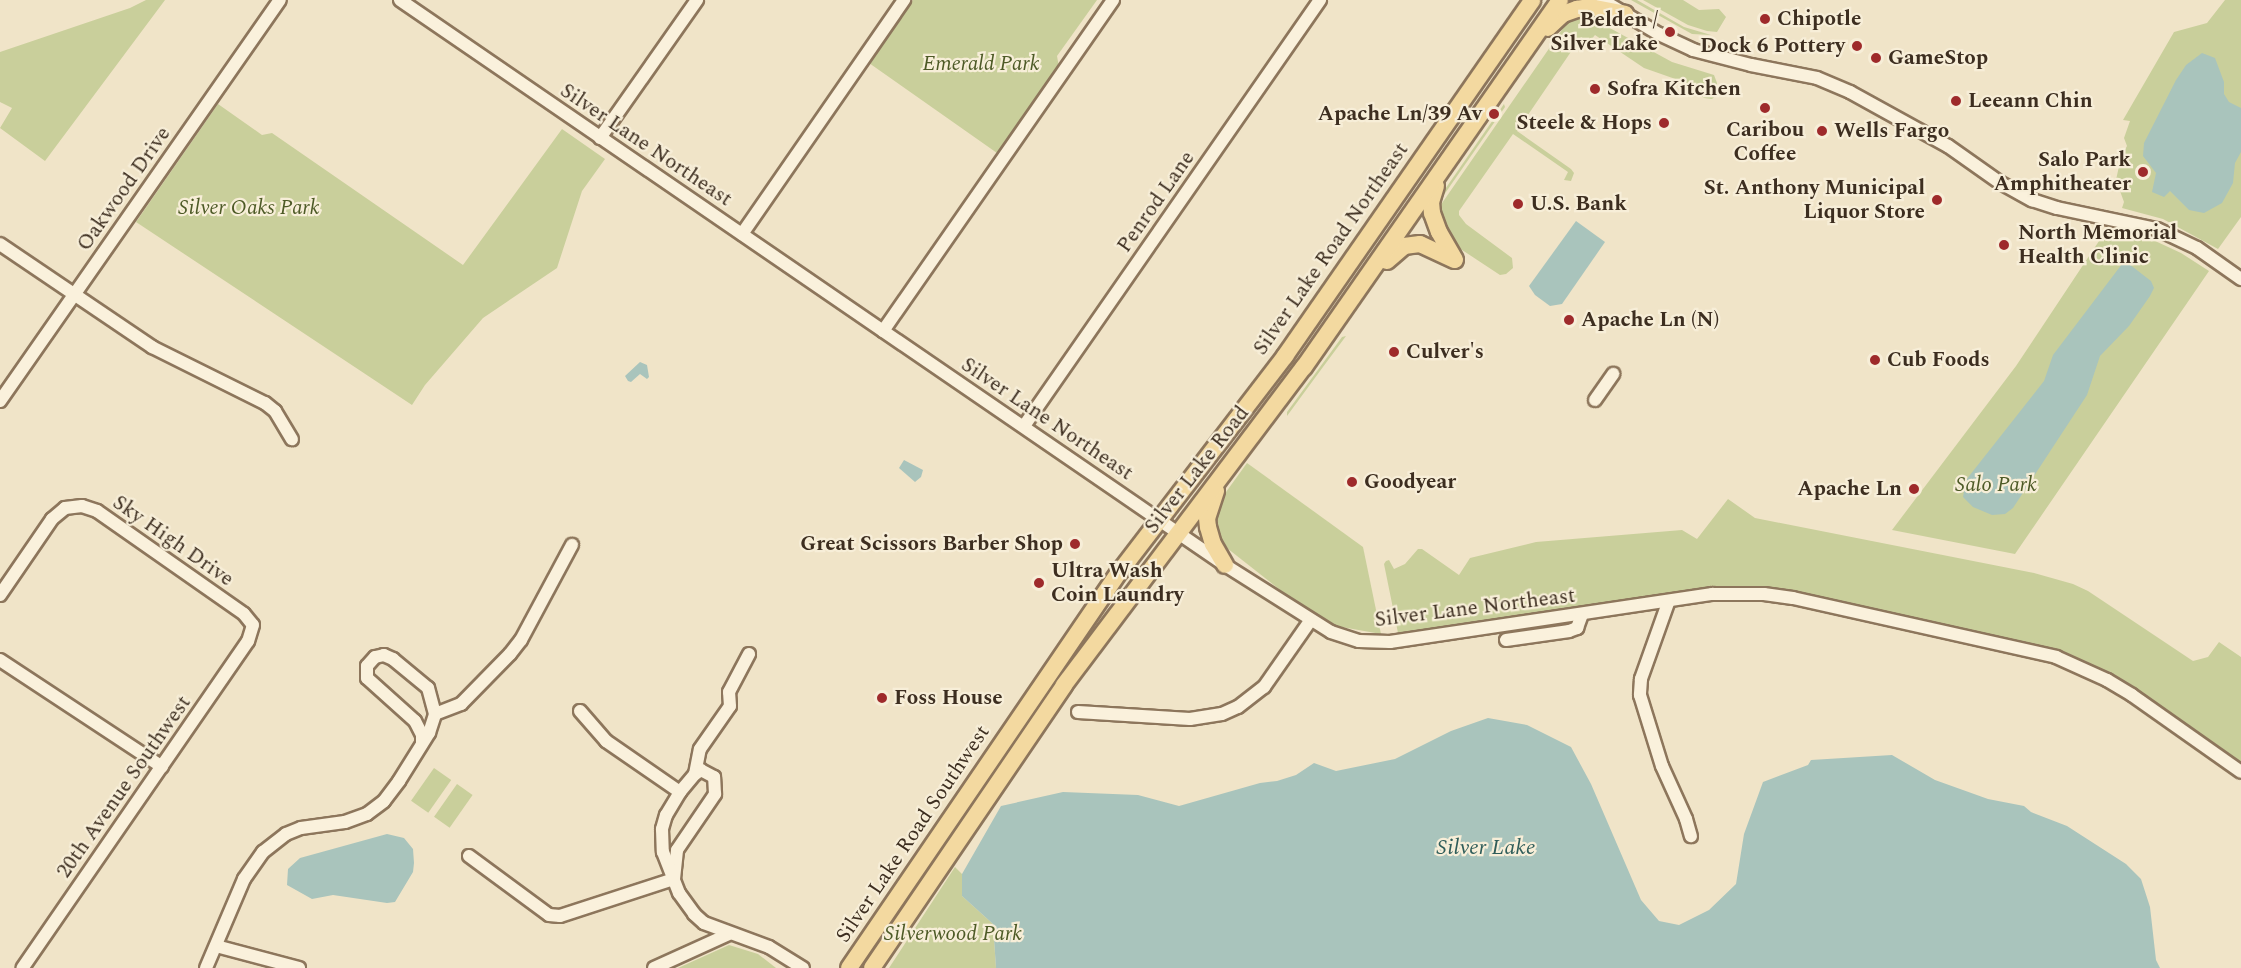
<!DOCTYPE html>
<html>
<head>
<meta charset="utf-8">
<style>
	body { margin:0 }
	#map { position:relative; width:2241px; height:968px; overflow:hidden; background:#f0e4c8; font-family:Spectral,serif }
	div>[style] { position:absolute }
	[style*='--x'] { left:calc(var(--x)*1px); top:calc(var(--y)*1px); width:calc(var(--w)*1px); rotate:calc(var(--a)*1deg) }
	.green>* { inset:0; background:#c9cf9b; transform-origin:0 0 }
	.water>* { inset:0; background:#a9c4bc }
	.roads { filter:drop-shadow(2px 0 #8d765c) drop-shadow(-2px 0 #8d765c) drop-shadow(0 2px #8d765c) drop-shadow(0 -2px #8d765c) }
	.minor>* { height:12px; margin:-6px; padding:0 6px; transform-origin:6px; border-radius:6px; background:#faf1dc }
	.major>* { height:16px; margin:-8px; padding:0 8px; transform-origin:8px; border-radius:8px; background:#f3d9a0 }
	.dots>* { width:16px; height:16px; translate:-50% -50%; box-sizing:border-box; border:3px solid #f7eed8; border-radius:50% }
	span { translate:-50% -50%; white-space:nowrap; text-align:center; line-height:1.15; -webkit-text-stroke:4.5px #f7eed8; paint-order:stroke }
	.poi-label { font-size:21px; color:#3d2e20; font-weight:700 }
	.left { translate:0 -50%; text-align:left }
	.right { translate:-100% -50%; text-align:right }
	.park-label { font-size:21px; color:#4d5a26; font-style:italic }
	.street-label { font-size:21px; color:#3d2e20 }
	.water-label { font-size:22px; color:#2f5d5a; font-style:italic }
</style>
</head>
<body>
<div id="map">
	<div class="green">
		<div style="clip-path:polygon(146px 0,165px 0,45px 161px,0 128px,12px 108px,0 102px,0 52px,130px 8px)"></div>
		<div style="clip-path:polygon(913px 0,1097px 0,1057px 56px,1059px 67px,997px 153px,869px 63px)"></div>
		<div style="clip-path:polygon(1631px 0,1637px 0,1684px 27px,1711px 35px,1692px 34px)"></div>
		<div style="clip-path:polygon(1643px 0,1683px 0,1699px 10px,1719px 9px,1726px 17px,1717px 32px,1707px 31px,1688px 25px)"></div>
		<div style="clip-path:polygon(2225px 0,2241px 0,2241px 217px,2218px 249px,2163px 219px,2122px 208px,2124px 202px,2116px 180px,2121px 157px,2127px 146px,2124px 138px,2130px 121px,2123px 120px,2174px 32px,2207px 23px)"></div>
		<div style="clip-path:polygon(1586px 15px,1672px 62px,1714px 75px,1717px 83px,1717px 94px,1712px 99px,1704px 98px,1700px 95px,1701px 88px,1644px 68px,1595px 35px,1589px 42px,1581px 37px,1517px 131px,1571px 169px,1574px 173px,1571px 181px,1564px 180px,1568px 172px,1513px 134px,1459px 211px,1459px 215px,1466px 224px,1512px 258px,1513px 268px,1506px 274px,1500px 275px,1450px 242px,1436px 208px,1440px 206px,1566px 24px,1571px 19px)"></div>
		<div style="clip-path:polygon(218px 104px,262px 135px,272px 133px,463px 265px,562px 129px,605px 159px,582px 191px,557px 268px,483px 318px,425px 385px,412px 405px,136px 222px)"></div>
		<div style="clip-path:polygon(1504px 104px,1505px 107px,1439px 202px,1441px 195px)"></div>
		<div style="clip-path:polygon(2107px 229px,2153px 240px,2181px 253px,2209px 271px,2015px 554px,1892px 530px,2016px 366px)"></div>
		<div style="clip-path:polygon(1346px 336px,1320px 371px,1287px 416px,1287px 412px,1342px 337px)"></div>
		<div style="clip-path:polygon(1247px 463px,1363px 547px,1381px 634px,1336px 626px,1320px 617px,1298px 604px,1218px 541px,1213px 510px)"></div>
		<div style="clip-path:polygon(1728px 499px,1755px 518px,2034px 573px,2073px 584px,2088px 591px,2193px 661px,2208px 657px,2219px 642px,2241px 657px,2241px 764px,2125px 685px,2079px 660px,2040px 648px,1719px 590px,1398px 633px,1384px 564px,1386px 561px,1389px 560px,1394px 569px,1405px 564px,1418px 549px,1422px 549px,1459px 575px,1470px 558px,1536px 542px,1682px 530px,1697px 539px)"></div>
		<div style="left:434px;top:768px;width:21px;height:40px;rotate:35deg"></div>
		<div style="left:457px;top:784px;width:19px;height:40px;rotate:35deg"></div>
		<div style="clip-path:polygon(955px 867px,962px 874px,962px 896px,993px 924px,996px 968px,889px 968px)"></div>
		<div style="clip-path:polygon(729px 945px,758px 954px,776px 968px,678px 968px)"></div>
	</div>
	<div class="water">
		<div style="clip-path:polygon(2202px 53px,2215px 58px,2224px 82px,2224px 94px,2229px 102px,2241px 108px,2241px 152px,2235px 163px,2233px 183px,2222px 203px,2204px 213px,2189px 210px,2170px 191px,2164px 197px,2152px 192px,2156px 173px,2143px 156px,2144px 143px,2176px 80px,2186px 65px)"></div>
		<div style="clip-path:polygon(1576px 221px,1605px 242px,1562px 304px,1550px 306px,1535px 295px,1529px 286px)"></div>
		<div style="clip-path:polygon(2122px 264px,2129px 264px,2151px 281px,2154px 288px,2150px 296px,2129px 326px,2100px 356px,2087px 395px,2013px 508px,2005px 514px,1992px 515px,1973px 507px,1963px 497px,1966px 480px,2044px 381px,2053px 355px)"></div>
		<div style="clip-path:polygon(640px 362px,647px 365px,649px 377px,647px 379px,640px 374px,631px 382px,628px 381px,625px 376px)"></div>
		<div style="clip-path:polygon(904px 460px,923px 470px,921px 477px,915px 482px,899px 468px)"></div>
		<div style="clip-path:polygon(1488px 718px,1527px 725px,1571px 747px,1591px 784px,1641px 900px,1659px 921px,1679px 925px,1709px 910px,1736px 884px,1744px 834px,1763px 782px,1808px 765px,1811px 760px,1892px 755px,1935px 780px,1988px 799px,2024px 806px,2031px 812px,2067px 826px,2126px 864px,2141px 879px,2150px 907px,2156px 960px,2160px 968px,996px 968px,993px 924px,962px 896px,962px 874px,1001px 806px,1063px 792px,1138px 795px,1179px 806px,1260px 783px,1277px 781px,1296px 775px,1314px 763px,1336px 771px,1395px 759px,1451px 731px)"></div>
		<div style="clip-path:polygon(387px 834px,404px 838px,413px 849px,414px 863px,413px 872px,395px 902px,387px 903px,333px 895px,312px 899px,287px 885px,288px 869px,300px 858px)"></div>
	</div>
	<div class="roads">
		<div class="minor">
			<div style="--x:400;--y:0;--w:1000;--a:34.41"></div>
			<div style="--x:1225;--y:565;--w:125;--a:32.3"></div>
			<div style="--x:1331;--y:632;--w:29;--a:18"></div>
			<div style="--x:1359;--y:641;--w:31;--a:2"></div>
			<div style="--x:1390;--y:642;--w:326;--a:-8.5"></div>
			<div style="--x:1712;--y:594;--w:52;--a:0"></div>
			<div style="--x:1764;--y:594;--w:29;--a:8"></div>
			<div style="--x:1793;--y:598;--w:270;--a:12.6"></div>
			<div style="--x:2056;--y:657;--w:56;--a:24.3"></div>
			<div style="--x:2107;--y:680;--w:29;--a:31"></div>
			<div style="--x:2132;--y:695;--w:133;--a:35.2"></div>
			<div style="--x:1602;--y:0;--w:66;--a:30.8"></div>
			<div style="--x:1659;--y:34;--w:38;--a:25"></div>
			<div style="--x:1693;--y:50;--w:60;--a:14.5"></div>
			<div style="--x:1751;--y:65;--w:67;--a:11.1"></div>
			<div style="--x:1817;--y:78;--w:36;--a:23"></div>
			<div style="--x:1850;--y:92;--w:112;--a:28.9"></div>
			<div style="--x:1948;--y:146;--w:62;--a:35.2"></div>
			<div style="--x:1999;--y:182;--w:38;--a:29"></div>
			<div style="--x:2032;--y:200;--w:26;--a:18"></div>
			<div style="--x:2057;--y:208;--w:102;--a:11.9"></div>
			<div style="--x:2157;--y:229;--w:44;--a:25.4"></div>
			<div style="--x:2197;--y:248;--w:54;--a:35.2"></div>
			<div style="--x:600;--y:138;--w:169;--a:-54.9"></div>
			<div style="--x:742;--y:234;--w:285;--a:-55.3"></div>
			<div style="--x:0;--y:244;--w:184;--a:34.1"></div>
			<div style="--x:152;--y:347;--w:126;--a:26.4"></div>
			<div style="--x:265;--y:403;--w:13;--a:39"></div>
			<div style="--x:275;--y:411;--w:33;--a:59"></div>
			<div style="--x:883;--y:331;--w:403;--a:-55.2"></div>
			<div style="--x:1595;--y:400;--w:32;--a:-55"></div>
			<div style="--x:0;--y:401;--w:489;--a:-55.1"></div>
			<div style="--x:1024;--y:426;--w:519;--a:-55.21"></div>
			<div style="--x:0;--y:595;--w:92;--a:-55.6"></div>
			<div style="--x:52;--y:519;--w:17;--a:-40"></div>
			<div style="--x:65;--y:508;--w:17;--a:-7"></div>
			<div style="--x:82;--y:506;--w:16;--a:18"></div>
			<div style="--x:97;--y:511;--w:179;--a:35"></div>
			<div style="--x:244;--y:614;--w:14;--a:51"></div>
			<div style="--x:253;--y:625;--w:17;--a:107"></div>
			<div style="--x:248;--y:641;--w:397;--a:124.6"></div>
			<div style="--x:1668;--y:603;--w:81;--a:109.6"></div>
			<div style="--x:1641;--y:679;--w:16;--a:94"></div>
			<div style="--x:1640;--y:695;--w:74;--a:72.8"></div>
			<div style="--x:1662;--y:766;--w:58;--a:65.6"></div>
			<div style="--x:1686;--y:819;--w:18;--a:74"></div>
			<div style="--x:1506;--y:640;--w:64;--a:-8.1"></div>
			<div style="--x:1569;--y:631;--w:9;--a:-21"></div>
			<div style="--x:1577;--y:628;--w:15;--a:-70"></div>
			<div style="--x:0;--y:660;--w:194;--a:33.4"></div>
			<div style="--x:580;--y:711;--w:40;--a:49"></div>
			<div style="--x:606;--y:741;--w:90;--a:34.6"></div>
			<div style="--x:1078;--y:712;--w:112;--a:3.6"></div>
			<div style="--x:1190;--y:719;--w:32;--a:-9"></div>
			<div style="--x:1222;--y:714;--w:17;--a:-24"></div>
			<div style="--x:1238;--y:707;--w:33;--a:-38"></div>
			<div style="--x:1264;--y:687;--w:80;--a:-55.1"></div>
			<div style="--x:435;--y:714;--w:28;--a:-21"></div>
			<div style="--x:461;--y:704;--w:70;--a:-45.6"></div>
			<div style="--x:510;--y:654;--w:18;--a:-52"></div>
			<div style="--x:521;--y:640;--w:108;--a:-61.8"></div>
			<div style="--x:695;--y:774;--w:25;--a:-79"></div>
			<div style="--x:700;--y:749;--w:52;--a:-55.1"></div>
			<div style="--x:730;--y:706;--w:14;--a:-94"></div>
			<div style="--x:729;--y:692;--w:43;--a:-62.2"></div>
			<div style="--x:469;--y:856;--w:99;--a:36.4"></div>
			<div style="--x:549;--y:915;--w:11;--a:5"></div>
			<div style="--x:560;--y:916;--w:120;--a:-18"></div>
			<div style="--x:674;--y:879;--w:29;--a:-84"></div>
			<div style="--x:677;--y:850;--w:68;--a:-55.8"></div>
			<div style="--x:715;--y:794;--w:17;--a:-93"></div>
			<div style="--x:714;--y:777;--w:15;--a:-152"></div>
			<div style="--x:701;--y:770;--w:7;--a:146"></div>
			<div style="--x:695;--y:774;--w:23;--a:130"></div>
			<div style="--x:680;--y:792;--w:27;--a:121"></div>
			<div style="--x:666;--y:815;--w:15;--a:106"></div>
			<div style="--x:662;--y:829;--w:23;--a:88"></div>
			<div style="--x:663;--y:852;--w:44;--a:68.7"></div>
			<div style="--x:679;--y:893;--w:26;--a:54"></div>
			<div style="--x:694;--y:914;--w:13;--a:42"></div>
			<div style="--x:704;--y:923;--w:69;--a:20.3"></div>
			<div style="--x:769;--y:947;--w:40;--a:32"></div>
			<div style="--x:216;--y:946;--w:86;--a:14.8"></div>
			<div style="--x:206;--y:968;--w:97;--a:-66.9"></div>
			<div style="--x:244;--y:879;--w:33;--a:-55"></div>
			<div style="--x:263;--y:852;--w:29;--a:-38"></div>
			<div style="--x:286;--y:834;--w:16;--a:-22"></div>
			<div style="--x:301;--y:828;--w:44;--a:-7.8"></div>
			<div style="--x:345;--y:822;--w:23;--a:-20"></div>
			<div style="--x:367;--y:814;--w:21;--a:-37"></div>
			<div style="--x:384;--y:801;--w:25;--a:-53"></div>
			<div style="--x:399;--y:781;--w:57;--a:-58"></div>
			<div style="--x:429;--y:733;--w:20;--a:-72"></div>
			<div style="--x:435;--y:714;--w:27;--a:-105"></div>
			<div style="--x:428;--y:688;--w:45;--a:-140.4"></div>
			<div style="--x:393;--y:659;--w:10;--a:-156"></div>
			<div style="--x:384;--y:655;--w:9;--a:167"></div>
			<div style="--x:375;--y:657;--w:12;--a:132"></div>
			<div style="--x:367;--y:666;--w:12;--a:90"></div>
			<div style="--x:367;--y:678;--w:64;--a:41.9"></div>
			<div style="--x:415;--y:721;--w:16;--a:63"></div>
			<div style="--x:422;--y:735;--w:8;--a:90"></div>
			<div style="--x:654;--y:968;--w:82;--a:-24.4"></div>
		</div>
		<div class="major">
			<div style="--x:1548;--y:28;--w:21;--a:-43"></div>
			<div style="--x:1563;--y:14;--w:15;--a:-20"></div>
			<div style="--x:1577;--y:9;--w:13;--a:-9"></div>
			<div style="--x:1590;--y:7;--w:36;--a:11"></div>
			<div style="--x:1436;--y:186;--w:17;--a:107"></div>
			<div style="--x:1431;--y:202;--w:11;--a:85"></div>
			<div style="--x:1432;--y:213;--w:20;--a:70"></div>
			<div style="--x:1439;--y:232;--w:32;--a:60"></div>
			<div style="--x:1387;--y:261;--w:23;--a:-41"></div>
			<div style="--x:1404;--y:246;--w:16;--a:-7"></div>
			<div style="--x:1420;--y:244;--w:38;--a:25"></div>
			<div style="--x:1216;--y:491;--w:28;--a:108"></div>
			<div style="--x:1207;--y:518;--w:9;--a:84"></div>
			<div style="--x:1208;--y:527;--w:18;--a:74"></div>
			<div style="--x:1213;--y:544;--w:24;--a:60"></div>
			<div style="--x:849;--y:968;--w:482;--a:-55.7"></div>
			<div style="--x:1121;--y:570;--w:270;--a:-52.5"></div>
			<div style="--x:1285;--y:356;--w:433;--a:-55.2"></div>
			<div style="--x:872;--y:968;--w:342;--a:-55.8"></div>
			<div style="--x:1064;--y:685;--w:398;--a:-53"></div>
			<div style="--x:1304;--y:367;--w:447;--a:-55.1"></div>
		</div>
	</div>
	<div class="dots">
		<div style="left:1765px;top:19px;background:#9e2a2b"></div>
		<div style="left:1670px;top:32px;background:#9e2a2b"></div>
		<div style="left:1857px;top:46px;background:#9e2a2b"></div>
		<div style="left:1876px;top:58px;background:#9e2a2b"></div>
		<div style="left:1595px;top:89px;background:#9e2a2b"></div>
		<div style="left:1956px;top:101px;background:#9e2a2b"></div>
		<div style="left:1765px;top:108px;background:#9e2a2b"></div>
		<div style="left:1494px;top:114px;background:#9e2a2b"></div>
		<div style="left:1664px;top:123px;background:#9e2a2b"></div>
		<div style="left:1822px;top:131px;background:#9e2a2b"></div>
		<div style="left:2143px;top:172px;background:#9e2a2b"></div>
		<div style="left:1937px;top:200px;background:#9e2a2b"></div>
		<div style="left:1518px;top:204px;background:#9e2a2b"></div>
		<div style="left:2004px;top:245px;background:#9e2a2b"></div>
		<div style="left:1569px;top:320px;background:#9e2a2b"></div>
		<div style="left:1394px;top:352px;background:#9e2a2b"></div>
		<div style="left:1875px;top:360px;background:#9e2a2b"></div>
		<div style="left:1352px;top:482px;background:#9e2a2b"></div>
		<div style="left:1914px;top:489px;background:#9e2a2b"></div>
		<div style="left:1075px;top:544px;background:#9e2a2b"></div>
		<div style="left:1039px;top:583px;background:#9e2a2b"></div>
		<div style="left:882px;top:698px;background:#9e2a2b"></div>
	</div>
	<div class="poi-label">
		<span class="left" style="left:1777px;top:19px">Chipotle</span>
		<span class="right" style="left:1658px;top:32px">Belden /<br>Silver Lake</span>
		<span class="right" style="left:1845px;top:46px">Dock 6 Pottery</span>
		<span class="left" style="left:1888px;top:58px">GameStop</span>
		<span class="left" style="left:1607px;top:89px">Sofra Kitchen</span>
		<span class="left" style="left:1968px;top:101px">Leeann Chin</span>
		<span class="right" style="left:1482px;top:114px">Apache Ln/39 Av</span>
		<span class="right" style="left:1652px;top:123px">Steele &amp; Hops</span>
		<span style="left:1765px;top:142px">Caribou<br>Coffee</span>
		<span class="left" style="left:1834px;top:131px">Wells Fargo</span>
		<span class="right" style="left:2131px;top:172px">Salo Park<br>Amphitheater</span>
		<span class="right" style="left:1925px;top:200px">St. Anthony Municipal<br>Liquor Store</span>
		<span class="left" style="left:1530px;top:204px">U.S. Bank</span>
		<span class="left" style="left:2018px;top:245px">North Memorial<br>Health Clinic</span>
		<span class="left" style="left:1581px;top:320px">Apache Ln (N)</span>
		<span class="left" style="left:1406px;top:352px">Culver's</span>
		<span class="left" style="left:1887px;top:360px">Cub Foods</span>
		<span class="left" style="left:1364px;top:482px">Goodyear</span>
		<span class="right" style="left:1902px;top:489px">Apache Ln</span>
		<span class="right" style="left:1063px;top:544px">Great Scissors Barber Shop</span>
		<span class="left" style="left:1051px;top:583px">Ultra Wash<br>Coin Laundry</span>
		<span class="left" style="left:894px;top:698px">Foss House</span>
	</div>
	<div class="park-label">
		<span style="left:981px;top:64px">Emerald Park</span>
		<span style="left:249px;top:208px">Silver Oaks Park</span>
		<span style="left:1996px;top:485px">Salo Park</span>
		<span style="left:953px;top:934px">Silverwood Park</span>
	</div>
	<div class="street-label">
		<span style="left:646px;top:145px;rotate:34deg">Silver Lane Northeast</span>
		<span style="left:124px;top:189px;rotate:-55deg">Oakwood Drive</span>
		<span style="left:1156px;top:202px;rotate:-55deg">Penrod Lane</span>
		<span style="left:1331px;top:249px;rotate:-55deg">Silver Lake Road Northeast</span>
		<span style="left:1047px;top:419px;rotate:34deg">Silver Lane Northeast</span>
		<span style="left:1197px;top:470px;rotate:-52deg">Silver Lake Road</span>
		<span style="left:173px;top:541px;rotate:35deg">Sky High Drive</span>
		<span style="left:1475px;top:608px;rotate:-7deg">Silver Lane Northeast</span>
		<span style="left:124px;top:787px;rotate:-55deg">20th Avenue Southwest</span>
		<span style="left:913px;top:834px;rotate:-56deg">Silver Lake Road Southwest</span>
	</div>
	<div class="water-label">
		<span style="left:1486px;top:848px">Silver Lake</span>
	</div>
</div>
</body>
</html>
